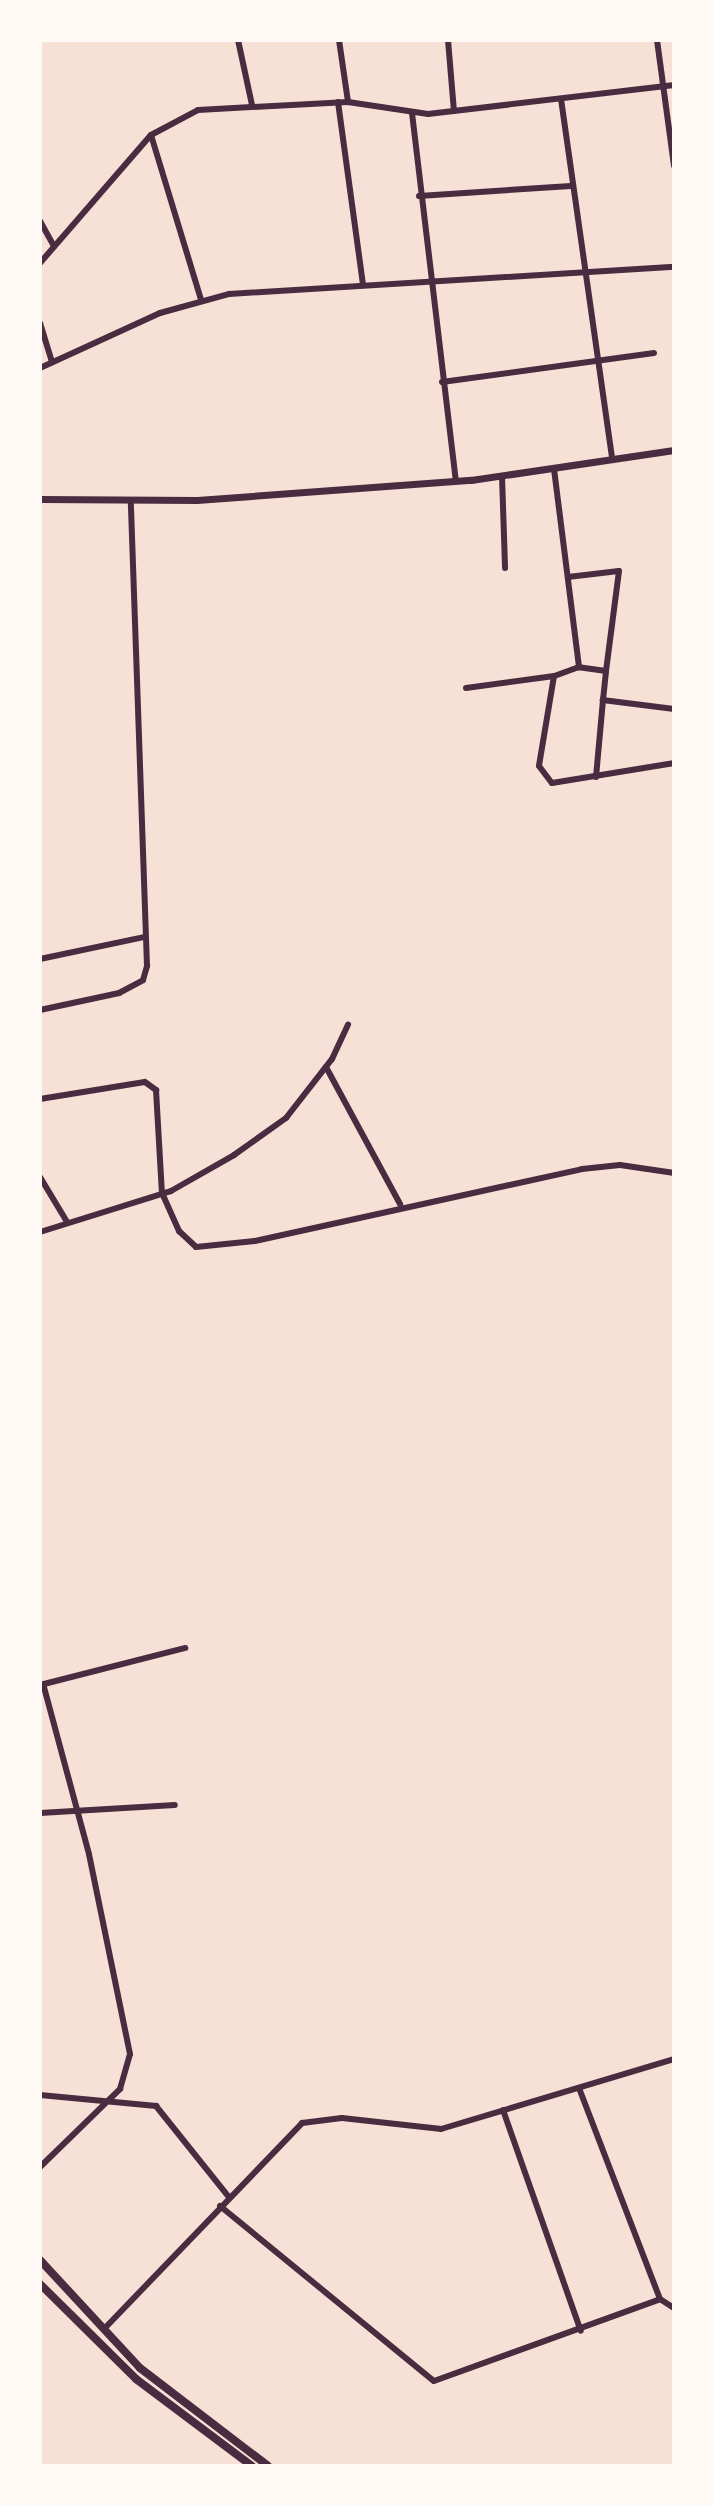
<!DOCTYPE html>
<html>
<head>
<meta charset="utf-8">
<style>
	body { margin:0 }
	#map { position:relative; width:714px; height:2506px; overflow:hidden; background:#f7e1d7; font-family:Quicksand,sans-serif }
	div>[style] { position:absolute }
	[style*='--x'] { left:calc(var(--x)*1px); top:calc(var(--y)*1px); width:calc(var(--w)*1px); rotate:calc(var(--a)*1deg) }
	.minor>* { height:6px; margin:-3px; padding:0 3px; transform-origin:3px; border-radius:3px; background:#4a2c40 }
	.tertiary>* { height:7px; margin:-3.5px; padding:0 3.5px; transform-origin:3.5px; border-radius:3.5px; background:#4a2c40 }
	.secondary>* { height:8px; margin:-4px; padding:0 4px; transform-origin:4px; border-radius:4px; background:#4a2c40 }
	span { translate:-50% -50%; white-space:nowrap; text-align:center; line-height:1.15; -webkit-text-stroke:8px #fffaf5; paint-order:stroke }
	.frame { position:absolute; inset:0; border:42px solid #fffaf5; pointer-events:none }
</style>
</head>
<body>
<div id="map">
	<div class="minor">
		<div style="--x:238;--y:40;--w:66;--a:77.8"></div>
		<div style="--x:339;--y:40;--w:63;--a:81.7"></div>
		<div style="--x:448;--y:40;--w:71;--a:85.2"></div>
		<div style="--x:657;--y:40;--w:127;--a:82.3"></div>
		<div style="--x:561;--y:99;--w:364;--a:81.9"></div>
		<div style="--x:338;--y:102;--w:185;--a:82.2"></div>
		<div style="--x:412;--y:113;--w:371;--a:83.2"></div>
		<div style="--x:151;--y:135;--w:172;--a:73.1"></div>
		<div style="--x:419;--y:196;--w:152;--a:-3.8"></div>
		<div style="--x:40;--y:221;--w:29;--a:61"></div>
		<div style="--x:40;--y:263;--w:169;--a:-49.1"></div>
		<div style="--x:151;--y:135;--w:53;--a:-28"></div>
		<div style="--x:198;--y:110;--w:150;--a:-3.1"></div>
		<div style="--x:348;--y:102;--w:81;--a:8.5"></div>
		<div style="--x:428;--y:114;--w:248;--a:-6.7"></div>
		<div style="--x:40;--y:323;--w:41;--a:72.9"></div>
		<div style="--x:40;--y:368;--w:132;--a:-24.6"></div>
		<div style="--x:160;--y:313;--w:72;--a:-15.4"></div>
		<div style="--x:229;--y:294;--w:446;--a:-3.5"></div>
		<div style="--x:442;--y:382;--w:214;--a:-7.8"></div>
		<div style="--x:554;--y:469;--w:200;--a:82.8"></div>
		<div style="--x:502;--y:476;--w:92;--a:88.1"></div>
		<div style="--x:568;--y:577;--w:51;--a:-6.7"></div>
		<div style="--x:619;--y:571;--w:101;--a:97.4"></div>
		<div style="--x:466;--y:688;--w:89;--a:-7.8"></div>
		<div style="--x:674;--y:709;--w:72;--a:-172.8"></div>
		<div style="--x:603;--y:700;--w:29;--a:-84"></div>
		<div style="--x:606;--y:671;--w:27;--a:-172"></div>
		<div style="--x:579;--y:667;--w:27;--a:160"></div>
		<div style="--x:554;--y:676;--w:91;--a:99.5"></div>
		<div style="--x:539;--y:766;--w:21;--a:53"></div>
		<div style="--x:552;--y:783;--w:124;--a:-9.3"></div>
		<div style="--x:596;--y:777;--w:77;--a:-84.8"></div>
		<div style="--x:40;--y:959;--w:106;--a:-11.9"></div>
		<div style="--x:40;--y:1010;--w:81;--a:-12.1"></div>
		<div style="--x:119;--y:993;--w:27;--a:-28"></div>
		<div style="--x:143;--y:980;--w:15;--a:-74"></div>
		<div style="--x:147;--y:966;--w:465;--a:-92"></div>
		<div style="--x:326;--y:1067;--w:156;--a:61.6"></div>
		<div style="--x:40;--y:1099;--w:106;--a:-9.2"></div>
		<div style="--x:145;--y:1082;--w:14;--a:36"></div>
		<div style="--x:156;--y:1090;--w:103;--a:86.7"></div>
		<div style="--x:162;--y:1193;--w:42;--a:65.9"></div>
		<div style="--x:179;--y:1231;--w:23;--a:43"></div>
		<div style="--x:196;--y:1247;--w:59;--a:-5.8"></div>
		<div style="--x:255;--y:1241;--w:335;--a:-12.4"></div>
		<div style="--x:582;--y:1169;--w:38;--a:-6"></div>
		<div style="--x:620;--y:1165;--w:55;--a:8.4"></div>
		<div style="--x:40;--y:1177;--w:52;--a:59"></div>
		<div style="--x:40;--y:1232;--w:137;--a:-17.4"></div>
		<div style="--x:171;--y:1191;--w:73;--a:-29.7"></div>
		<div style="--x:234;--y:1155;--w:64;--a:-35.4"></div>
		<div style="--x:286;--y:1118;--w:75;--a:-52.1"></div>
		<div style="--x:332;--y:1059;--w:38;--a:-65"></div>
		<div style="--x:40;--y:1685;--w:150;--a:-14.3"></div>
		<div style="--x:40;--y:1813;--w:135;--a:-3.4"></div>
		<div style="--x:579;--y:2088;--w:226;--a:69"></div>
		<div style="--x:660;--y:2299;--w:17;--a:33"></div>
		<div style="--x:40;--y:2095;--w:117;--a:5.4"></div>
		<div style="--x:156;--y:2106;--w:117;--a:51.3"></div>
		<div style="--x:503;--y:2110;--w:234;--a:70.6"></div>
		<div style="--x:40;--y:2167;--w:112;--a:-44.3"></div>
		<div style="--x:120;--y:2089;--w:36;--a:-74"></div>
		<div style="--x:130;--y:2054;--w:204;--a:-101.6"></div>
		<div style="--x:89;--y:1854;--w:176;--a:-105.1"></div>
		<div style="--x:220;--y:2206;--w:276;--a:39.3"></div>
		<div style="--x:434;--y:2381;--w:240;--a:-19.9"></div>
		<div style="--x:104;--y:2329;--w:286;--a:-46.1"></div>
		<div style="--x:302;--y:2123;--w:40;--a:-7.1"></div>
		<div style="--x:342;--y:2118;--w:100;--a:6.3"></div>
		<div style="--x:441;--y:2129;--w:243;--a:-16.7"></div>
	</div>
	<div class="tertiary">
		<div style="--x:40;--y:499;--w:157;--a:0.4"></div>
		<div style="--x:197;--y:500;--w:275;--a:-4.2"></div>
		<div style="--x:471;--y:480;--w:205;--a:-8.4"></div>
	</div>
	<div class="secondary">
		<div style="--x:40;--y:2260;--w:147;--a:47.2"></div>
		<div style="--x:140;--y:2368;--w:161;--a:37.4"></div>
		<div style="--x:40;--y:2284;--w:135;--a:44.7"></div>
		<div style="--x:136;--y:2379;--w:145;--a:36.9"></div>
	</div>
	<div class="frame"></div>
</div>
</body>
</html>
